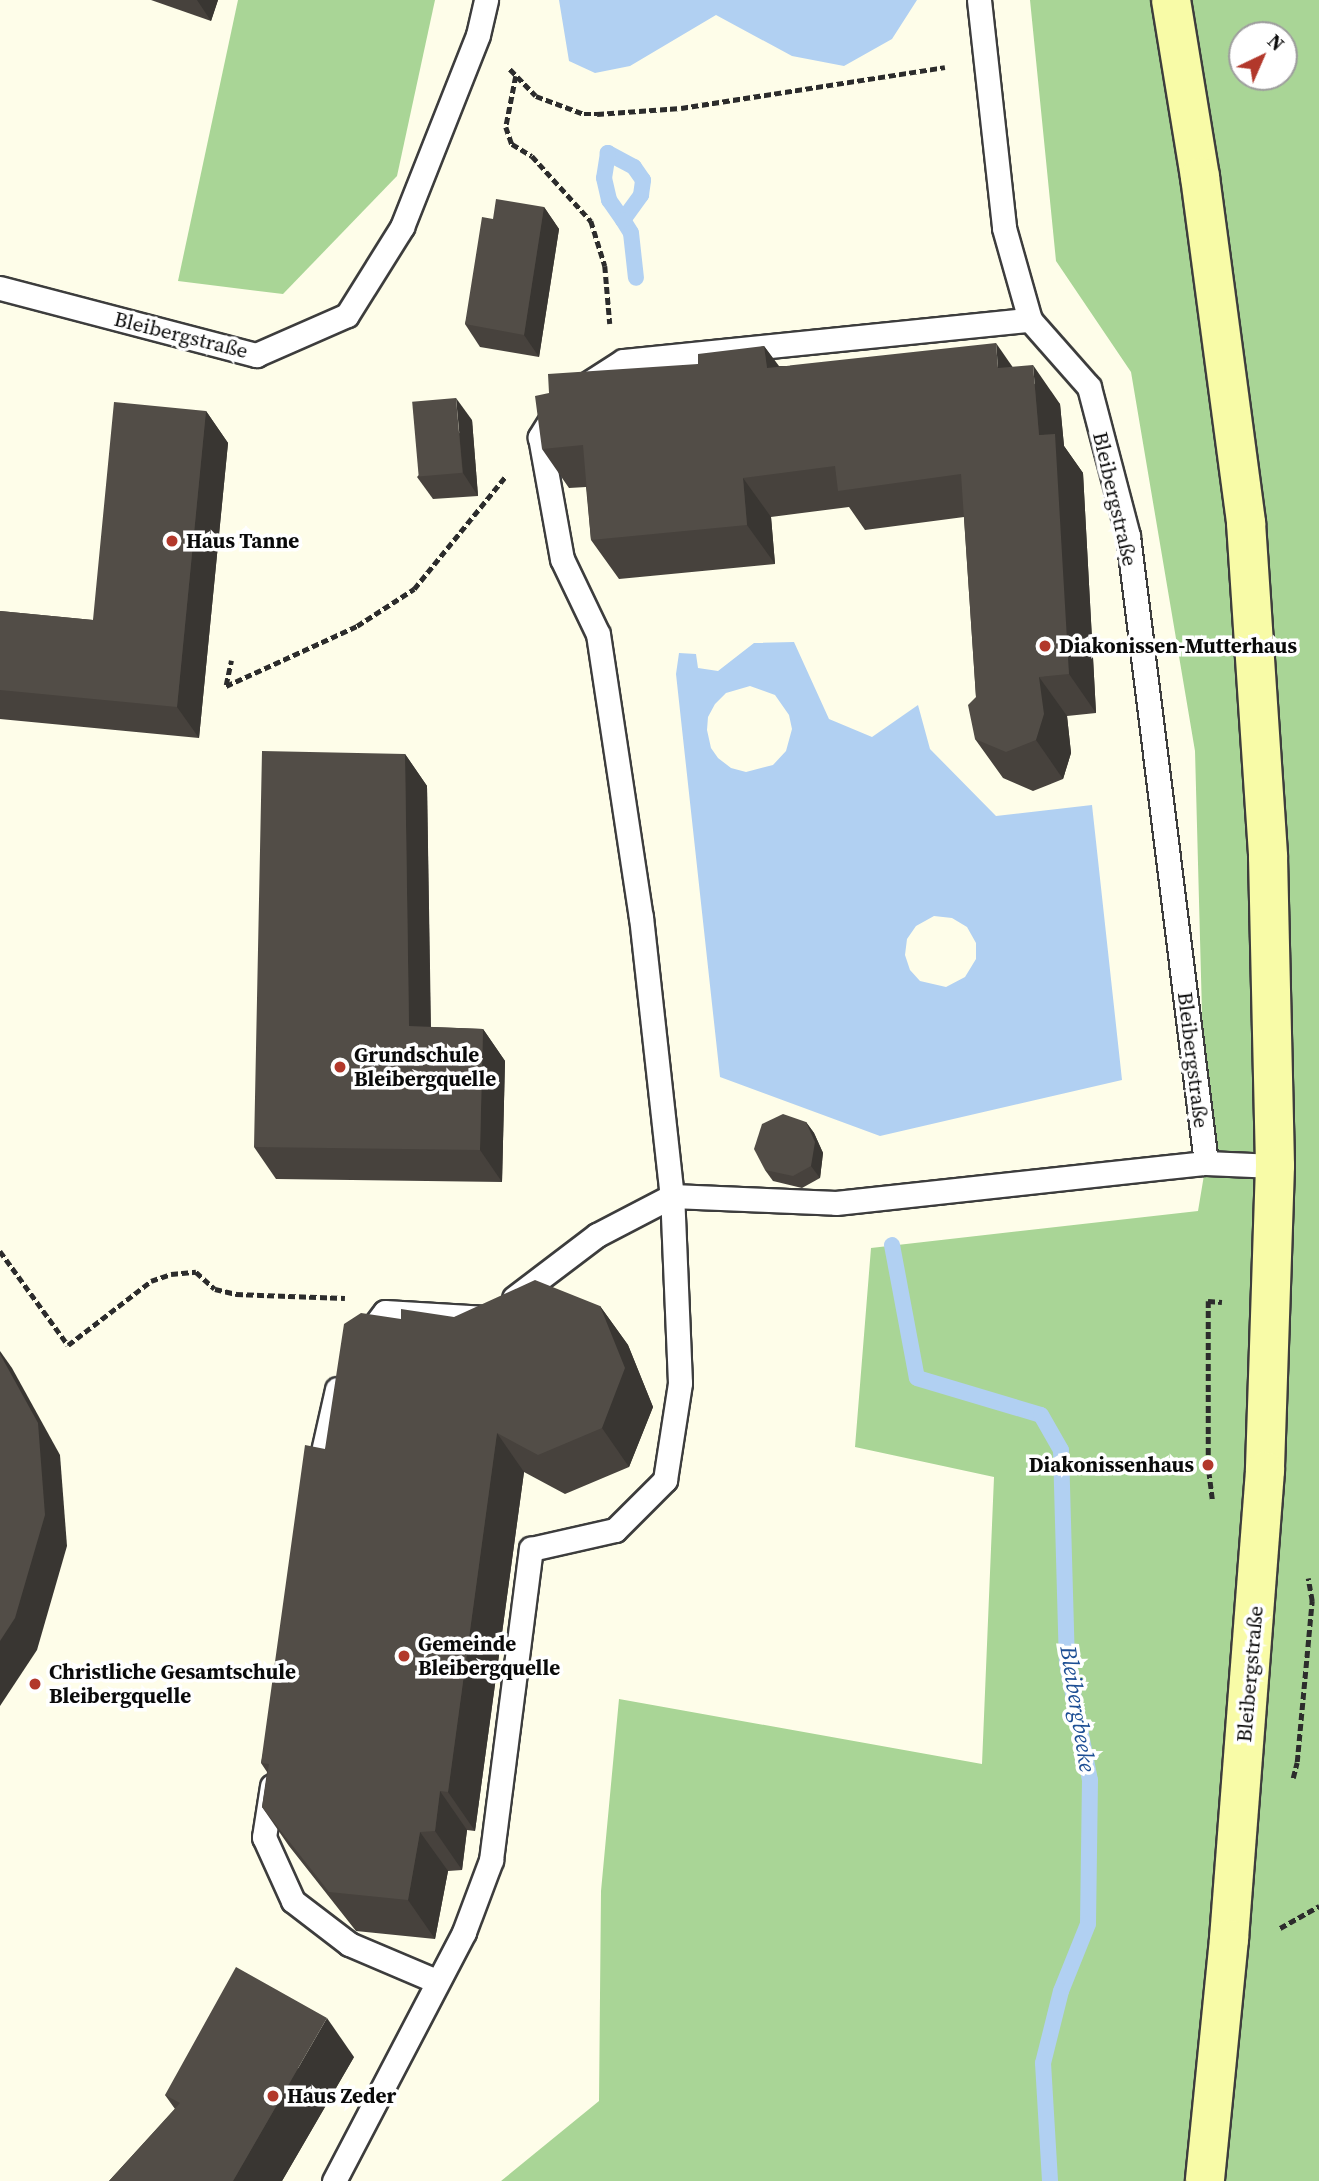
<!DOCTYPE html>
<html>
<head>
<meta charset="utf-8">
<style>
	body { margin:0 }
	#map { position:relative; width:1319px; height:2181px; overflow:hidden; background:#fefde9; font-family:"Source Serif 4",serif }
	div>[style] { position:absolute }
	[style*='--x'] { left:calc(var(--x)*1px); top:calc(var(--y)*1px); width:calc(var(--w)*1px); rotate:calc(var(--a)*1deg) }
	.forest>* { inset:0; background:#a9d596 }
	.water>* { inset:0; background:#b1d0f2 }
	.stream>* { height:16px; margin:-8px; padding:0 8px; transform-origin:8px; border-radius:8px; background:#b1d0f2 }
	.path>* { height:4.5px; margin-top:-2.25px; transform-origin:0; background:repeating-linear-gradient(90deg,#2c2c2c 0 7px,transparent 0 10.5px) }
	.roads { filter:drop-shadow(2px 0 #3d3d3d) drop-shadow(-2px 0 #3d3d3d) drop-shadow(0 2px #3d3d3d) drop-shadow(0 -2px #3d3d3d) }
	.lane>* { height:23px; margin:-11.5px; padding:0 11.5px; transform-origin:11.5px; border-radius:11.5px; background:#fff }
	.secondary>* { height:38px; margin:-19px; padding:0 19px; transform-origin:19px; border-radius:19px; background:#f8fba7 }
	.wall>* { inset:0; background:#47423d }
	.shaded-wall>* { inset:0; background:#393632 }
	.building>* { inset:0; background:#524d47; transform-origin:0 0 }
	.dots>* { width:19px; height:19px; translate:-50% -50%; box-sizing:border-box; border:4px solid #fff; border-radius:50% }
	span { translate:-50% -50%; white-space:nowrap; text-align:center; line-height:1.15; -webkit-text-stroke:7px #fff; paint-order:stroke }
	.street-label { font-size:21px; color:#0a0a0a }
	.poi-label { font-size:21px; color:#0a0a0a; font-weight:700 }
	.left { translate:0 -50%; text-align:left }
	.right { translate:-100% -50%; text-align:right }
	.water-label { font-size:23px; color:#1c4e94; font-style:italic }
	.north { position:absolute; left:1228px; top:21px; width:70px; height:70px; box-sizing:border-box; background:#fff; border:2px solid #9d9d9d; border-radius:50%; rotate:44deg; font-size:19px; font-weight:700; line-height:28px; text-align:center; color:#0a0a0a }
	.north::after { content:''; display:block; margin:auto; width:24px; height:32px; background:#b2382b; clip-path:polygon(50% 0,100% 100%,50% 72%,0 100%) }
</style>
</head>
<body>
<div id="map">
	<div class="forest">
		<div style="clip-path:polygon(238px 0,435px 0,397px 176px,283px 294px,178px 281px)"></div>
		<div style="clip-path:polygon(evenodd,1030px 0,1319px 0,1319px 2181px,501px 2181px,599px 2101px,601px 1891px,619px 1699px,982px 1764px,994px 1477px,855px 1447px,871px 1248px,1198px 1211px,1206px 1163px,1195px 751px,1131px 372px,1056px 261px,1030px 0,1242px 35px,1284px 35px,1284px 77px,1242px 77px,1242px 35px)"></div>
	</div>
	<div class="water">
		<div style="clip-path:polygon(559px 0,917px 0,892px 39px,844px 66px,792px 56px,716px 15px,630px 66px,595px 73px,569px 61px)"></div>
		<div style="clip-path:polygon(evenodd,794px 642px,829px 719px,872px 737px,918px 705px,930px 749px,996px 816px,1092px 805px,1122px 1080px,880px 1136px,720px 1077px,676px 674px,679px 653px,696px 654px,698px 668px,718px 671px,754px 643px,794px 642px,750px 686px,775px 695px,789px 715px,792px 729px,786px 751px,773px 765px,746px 772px,731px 768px,718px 758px,711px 748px,707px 730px,708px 717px,715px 704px,726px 693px,750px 686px,794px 642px,934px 916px,952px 918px,967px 927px,976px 943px,976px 959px,965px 977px,946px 987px,920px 981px,910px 970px,905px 955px,907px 939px,916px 926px,934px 916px)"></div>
	</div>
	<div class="stream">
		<div style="--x:623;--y:220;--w:31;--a:-54"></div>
		<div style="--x:641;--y:195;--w:15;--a:-82"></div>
		<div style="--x:643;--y:180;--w:16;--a:-125"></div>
		<div style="--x:634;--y:167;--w:30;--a:-152"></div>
		<div style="--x:608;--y:153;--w:25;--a:99"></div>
		<div style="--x:604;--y:178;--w:23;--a:77"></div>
		<div style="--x:609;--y:200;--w:24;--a:55"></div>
		<div style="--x:623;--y:220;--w:15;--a:58"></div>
		<div style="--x:631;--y:233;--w:45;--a:83.7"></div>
		<div style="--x:892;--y:1245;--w:135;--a:79.4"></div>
		<div style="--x:917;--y:1378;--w:129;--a:16.6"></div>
		<div style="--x:1041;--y:1415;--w:40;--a:60.3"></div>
		<div style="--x:1061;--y:1450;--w:213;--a:88.4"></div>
		<div style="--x:1067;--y:1663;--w:119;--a:78.9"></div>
		<div style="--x:1090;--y:1780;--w:144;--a:90.8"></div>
		<div style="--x:1088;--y:1924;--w:72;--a:111.9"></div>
		<div style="--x:1061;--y:1991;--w:74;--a:104"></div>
		<div style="--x:1043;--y:2063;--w:118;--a:86.6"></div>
	</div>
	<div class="path">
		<div style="--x:510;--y:69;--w:37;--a:46"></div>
		<div style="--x:536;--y:96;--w:51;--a:20.6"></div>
		<div style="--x:584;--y:114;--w:13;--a:0"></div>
		<div style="--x:597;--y:114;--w:84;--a:-4.1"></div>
		<div style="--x:681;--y:108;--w:267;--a:-8.8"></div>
		<div style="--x:516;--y:76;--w:52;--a:101.1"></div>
		<div style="--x:506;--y:127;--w:18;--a:71"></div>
		<div style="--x:512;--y:144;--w:23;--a:31"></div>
		<div style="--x:532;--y:156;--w:88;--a:47.8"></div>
		<div style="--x:591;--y:221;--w:47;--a:72.7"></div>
		<div style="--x:605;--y:266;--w:58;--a:85.1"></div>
		<div style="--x:226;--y:685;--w:25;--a:-78"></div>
		<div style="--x:226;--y:686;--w:144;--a:-24.6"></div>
		<div style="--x:357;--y:626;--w:68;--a:-33"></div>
		<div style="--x:414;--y:589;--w:144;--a:-50.9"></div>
		<div style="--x:0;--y:1251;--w:116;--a:54.1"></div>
		<div style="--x:68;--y:1345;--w:105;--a:-37.6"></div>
		<div style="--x:151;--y:1281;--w:21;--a:-19"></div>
		<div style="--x:171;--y:1274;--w:25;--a:-5"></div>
		<div style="--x:196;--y:1272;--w:25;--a:42"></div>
		<div style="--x:215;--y:1289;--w:22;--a:13"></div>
		<div style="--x:236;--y:1294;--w:109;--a:2.1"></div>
		<div style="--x:1212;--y:1499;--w:34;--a:-97"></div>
		<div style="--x:1208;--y:1465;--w:164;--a:-90"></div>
		<div style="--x:1208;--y:1301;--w:14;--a:4"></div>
		<div style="--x:1293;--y:1778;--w:16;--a:-76"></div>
		<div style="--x:1297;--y:1762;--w:162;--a:-84.7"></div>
		<div style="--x:1312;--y:1601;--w:23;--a:-100"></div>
		<div style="--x:1280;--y:1928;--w:45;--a:-29.4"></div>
	</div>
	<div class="roads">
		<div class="lane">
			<div style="--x:979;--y:0;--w:229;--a:83.7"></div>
			<div style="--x:1004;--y:228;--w:96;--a:74.2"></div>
			<div style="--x:1030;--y:320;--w:89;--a:48.6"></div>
			<div style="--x:1089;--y:387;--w:154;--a:75.3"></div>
			<div style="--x:1128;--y:536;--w:632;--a:82.91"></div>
			<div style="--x:1206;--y:1163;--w:69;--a:2.5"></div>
			<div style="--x:0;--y:288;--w:265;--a:14.7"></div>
			<div style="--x:256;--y:355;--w:99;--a:-23.7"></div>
			<div style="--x:347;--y:315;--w:104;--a:-58"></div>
			<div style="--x:402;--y:227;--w:206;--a:-68.4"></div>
			<div style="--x:478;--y:35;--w:36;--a:-77"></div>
			<div style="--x:581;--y:388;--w:50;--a:-32.7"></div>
			<div style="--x:623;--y:361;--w:409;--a:-5.8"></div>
			<div style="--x:556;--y:411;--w:31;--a:122"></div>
			<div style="--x:540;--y:437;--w:124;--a:79.8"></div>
			<div style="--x:562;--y:559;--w:83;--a:64.4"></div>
			<div style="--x:598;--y:634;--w:286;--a:81.4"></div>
			<div style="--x:641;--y:917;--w:281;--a:83.7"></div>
			<div style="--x:672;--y:1196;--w:164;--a:2.4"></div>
			<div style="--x:836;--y:1203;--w:372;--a:-6.2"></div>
			<div style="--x:363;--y:1341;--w:36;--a:-53"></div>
			<div style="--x:385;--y:1312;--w:101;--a:3.4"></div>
			<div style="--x:317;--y:1478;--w:91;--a:-77.3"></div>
			<div style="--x:272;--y:1786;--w:52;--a:98.9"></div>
			<div style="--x:264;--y:1837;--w:70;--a:65.6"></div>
			<div style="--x:293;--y:1901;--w:71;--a:37.5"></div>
			<div style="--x:349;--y:1944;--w:95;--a:23"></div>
			<div style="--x:334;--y:2181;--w:281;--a:-62.4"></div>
			<div style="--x:464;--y:1932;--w:77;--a:-69.4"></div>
			<div style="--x:491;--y:1860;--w:314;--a:-82.7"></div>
			<div style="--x:531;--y:1549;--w:86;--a:-12.7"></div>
			<div style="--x:615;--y:1530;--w:71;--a:-45"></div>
			<div style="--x:665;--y:1480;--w:98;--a:-81.2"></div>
			<div style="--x:680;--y:1383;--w:187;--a:-92.4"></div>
			<div style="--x:672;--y:1196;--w:85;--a:152.5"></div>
			<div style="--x:597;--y:1235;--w:104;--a:142.8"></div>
		</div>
		<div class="secondary">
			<div style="--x:1171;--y:0;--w:179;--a:80.7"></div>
			<div style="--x:1200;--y:177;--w:349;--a:82.4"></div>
			<div style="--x:1246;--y:523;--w:335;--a:86.2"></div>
			<div style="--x:1268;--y:857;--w:309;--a:88.7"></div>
			<div style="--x:1275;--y:1166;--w:305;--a:91.9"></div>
			<div style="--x:1265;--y:1471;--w:469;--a:94.4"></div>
			<div style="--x:1229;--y:1939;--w:243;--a:95.7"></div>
		</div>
	</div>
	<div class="wall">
		<div style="clip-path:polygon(151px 0,218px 0,211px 21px)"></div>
		<div style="clip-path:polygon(544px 207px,559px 229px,539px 357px,480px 347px,465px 324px,493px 219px)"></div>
		<div style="clip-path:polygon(764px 346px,779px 366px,1013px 367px,1060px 404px,1064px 446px,1083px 473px,1096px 713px,1067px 716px,1071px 753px,1063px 779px,1033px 791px,1003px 778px,975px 739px,976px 697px,964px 517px,865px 530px,849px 507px,771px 517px,775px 564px,619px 579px,591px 540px,586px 487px,569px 488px,542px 449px,698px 364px)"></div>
		<div style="clip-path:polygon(206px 411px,228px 443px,199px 738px,0 719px,0 611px,93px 620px)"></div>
		<div style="clip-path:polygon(472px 420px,478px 496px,433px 499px,417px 477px)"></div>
		<div style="clip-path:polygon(405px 754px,427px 786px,431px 1027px,483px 1029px,505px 1061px,502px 1182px,276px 1179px,254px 1147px)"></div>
		<div style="clip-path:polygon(806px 1122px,814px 1133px,823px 1153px,820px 1178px,802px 1188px,773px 1181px,765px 1170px)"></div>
		<div style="clip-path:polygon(600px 1306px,628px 1345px,653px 1407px,629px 1467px,565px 1494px,524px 1472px,475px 1831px,467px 1830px,462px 1870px,448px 1871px,435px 1939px,356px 1931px,289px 1846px,262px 1807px,267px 1772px,261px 1763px,325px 1449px,401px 1319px,454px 1317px)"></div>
		<div style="clip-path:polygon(354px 2057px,282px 2181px,109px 2181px,175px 2109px,165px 2095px)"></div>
	</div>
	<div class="shaded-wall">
		<div style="clip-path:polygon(197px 0,218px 0,211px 21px)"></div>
		<div style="clip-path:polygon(544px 207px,559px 229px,539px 357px,524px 335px)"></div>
		<div style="clip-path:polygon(996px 343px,1023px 382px,998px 368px)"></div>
		<div style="clip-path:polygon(764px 346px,792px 385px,767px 368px)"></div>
		<div style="clip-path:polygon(1033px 365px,1060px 404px,1064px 446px,1083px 473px,1096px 713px,1069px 674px,1039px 435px)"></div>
		<div style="clip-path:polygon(456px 398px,472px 420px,478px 496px,463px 473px)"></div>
		<div style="clip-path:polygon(206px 411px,228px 443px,199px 738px,177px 707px)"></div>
		<div style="clip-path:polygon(743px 478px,771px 517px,775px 564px,747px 525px)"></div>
		<div style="clip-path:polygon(1039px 677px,1067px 716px,1071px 753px,1063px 779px,1036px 740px)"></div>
		<div style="clip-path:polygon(405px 754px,427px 786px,431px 1058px,409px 1026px)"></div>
		<div style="clip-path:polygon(483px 1029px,505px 1061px,502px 1182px,480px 1150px)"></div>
		<div style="clip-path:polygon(806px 1122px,814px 1133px,823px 1153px,820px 1178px,811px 1166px)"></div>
		<div style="clip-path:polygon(600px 1306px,628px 1345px,653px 1407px,629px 1467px,602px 1428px)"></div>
		<div style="clip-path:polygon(0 1351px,12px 1368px,60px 1455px,67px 1546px,37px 1650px,0 1706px)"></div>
		<div style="clip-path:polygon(497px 1433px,524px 1472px,475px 1831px,448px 1792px)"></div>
		<div style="clip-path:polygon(440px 1791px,467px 1830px,462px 1870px,435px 1831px)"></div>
		<div style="clip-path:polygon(420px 1832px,448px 1871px,435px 1939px,408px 1900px)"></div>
		<div style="clip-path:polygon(327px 2018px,354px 2057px,282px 2181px,233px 2181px)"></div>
	</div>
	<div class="building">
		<div style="clip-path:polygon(496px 199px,544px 207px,524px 335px,465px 324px,482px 217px,493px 219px)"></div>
		<div style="clip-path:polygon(996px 343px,998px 368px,1033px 365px,1039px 435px,1055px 434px,1069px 674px,1039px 677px,1044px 714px,1036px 740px,1006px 752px,975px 739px,968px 705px,976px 697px,961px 474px,838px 491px,835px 466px,743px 478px,747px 525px,591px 540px,583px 445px,542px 449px,535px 396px,549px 393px,548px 374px,698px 364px,698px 354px,764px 346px,767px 368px)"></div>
		<div style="left:456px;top:398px;width:75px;height:44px;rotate:85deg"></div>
		<div style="clip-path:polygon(114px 402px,206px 411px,177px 707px,0 690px,0 611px,93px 620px)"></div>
		<div style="clip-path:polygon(262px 751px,405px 754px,409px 1026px,483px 1029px,480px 1150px,254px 1147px)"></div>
		<div style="clip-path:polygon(783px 1114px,806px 1122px,815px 1142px,811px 1166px,793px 1176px,765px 1170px,754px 1149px,762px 1124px)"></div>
		<div style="clip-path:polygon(535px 1280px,600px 1306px,625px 1368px,602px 1428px,538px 1455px,497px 1433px,448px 1792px,440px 1791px,435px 1831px,420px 1832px,408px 1900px,329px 1892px,262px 1807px,269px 1764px,261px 1763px,305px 1445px,325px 1449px,344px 1324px,361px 1313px,401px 1319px,401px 1309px,454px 1317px)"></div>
		<div style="clip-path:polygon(0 1354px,38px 1423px,45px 1515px,15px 1618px,0 1641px)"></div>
		<div style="clip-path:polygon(236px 1967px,327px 2018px,233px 2181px,109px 2181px,180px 2103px,165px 2095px)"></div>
	</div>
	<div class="dots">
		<div style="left:172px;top:541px;background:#b2382b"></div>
		<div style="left:1045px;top:646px;background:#b2382b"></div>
		<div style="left:340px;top:1067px;background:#b2382b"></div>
		<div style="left:1208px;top:1465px;background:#b2382b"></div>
		<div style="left:404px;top:1656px;background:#b2382b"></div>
		<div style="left:35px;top:1684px;background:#b2382b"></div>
		<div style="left:273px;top:2096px;background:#b2382b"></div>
	</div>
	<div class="street-label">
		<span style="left:181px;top:335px;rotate:14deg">Bleibergstraße</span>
		<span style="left:1115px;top:499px;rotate:77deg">Bleibergstraße</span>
		<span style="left:1193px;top:1060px;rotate:83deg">Bleibergstraße</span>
		<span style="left:1250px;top:1674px;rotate:-85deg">Bleibergstraße</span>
	</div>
	<div class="poi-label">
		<span class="left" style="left:186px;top:541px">Haus Tanne</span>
		<span class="left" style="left:1059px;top:646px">Diakonissen-Mutterhaus</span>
		<span class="left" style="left:354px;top:1067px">Grundschule<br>Bleibergquelle</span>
		<span class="right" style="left:1194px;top:1465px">Diakonissenhaus</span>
		<span class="left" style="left:418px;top:1656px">Gemeinde<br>Bleibergquelle</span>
		<span class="left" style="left:49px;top:1684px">Christliche Gesamtschule<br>Bleibergquelle</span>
		<span class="left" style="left:287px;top:2096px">Haus Zeder</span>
	</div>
	<div class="water-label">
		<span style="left:1078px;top:1709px;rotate:81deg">Bleibergbeeke</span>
	</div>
	<div class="north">N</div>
</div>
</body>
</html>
